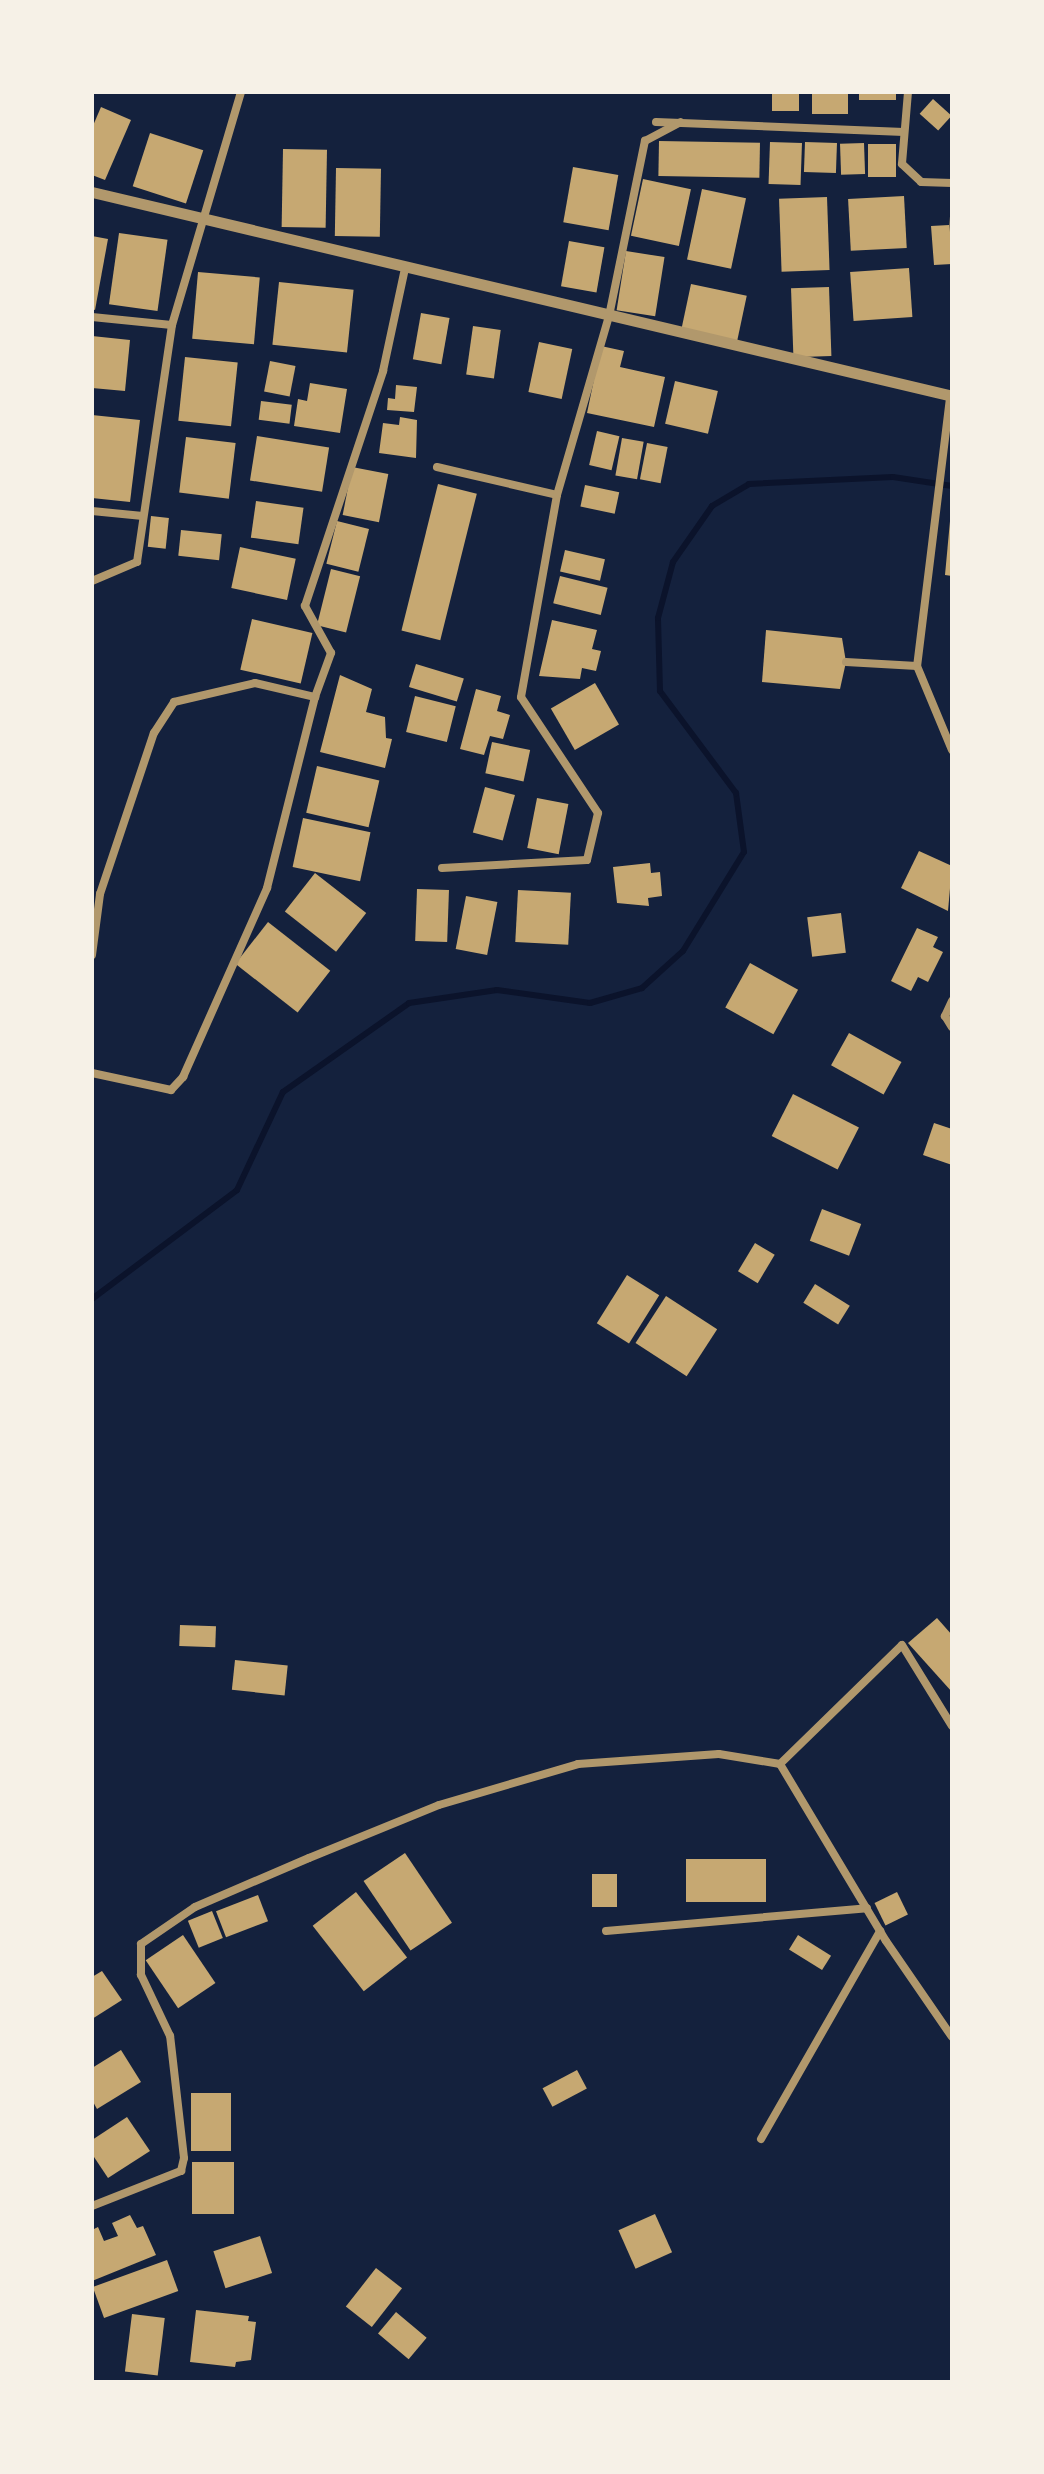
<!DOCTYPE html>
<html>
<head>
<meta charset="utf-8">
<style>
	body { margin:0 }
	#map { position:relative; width:1044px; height:2474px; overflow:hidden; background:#14213d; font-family:Raleway,sans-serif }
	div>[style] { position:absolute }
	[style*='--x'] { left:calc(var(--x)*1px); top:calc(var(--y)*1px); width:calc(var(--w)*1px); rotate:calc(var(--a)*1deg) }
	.stream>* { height:6px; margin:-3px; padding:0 3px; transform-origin:3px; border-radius:3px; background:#0b132b }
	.building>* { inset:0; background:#c6a872; transform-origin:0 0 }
	.minor>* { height:8px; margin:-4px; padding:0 4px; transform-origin:4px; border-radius:4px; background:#b1986c }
	.tertiary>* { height:11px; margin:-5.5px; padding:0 5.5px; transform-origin:5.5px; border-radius:5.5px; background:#b1986c }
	span { translate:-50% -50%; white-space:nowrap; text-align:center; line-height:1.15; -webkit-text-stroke:8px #f6f1e7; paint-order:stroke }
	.frame { position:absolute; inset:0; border:94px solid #f6f1e7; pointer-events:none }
</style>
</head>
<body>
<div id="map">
	<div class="stream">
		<div style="--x:92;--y:1299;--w:181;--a:-36.9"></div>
		<div style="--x:237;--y:1190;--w:108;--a:-64.9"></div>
		<div style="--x:283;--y:1092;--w:154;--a:-35.2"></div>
		<div style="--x:409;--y:1003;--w:89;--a:-8.4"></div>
		<div style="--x:497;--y:990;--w:94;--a:8"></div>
		<div style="--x:590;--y:1003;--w:54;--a:-16.1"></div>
		<div style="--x:642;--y:988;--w:55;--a:-42.1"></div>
		<div style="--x:683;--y:951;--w:116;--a:-58.4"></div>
		<div style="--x:744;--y:852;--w:60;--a:-97.7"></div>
		<div style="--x:736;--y:793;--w:127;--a:-126.7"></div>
		<div style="--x:660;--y:691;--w:73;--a:-91.6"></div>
		<div style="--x:658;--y:618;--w:58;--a:-75"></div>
		<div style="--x:673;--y:562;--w:68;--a:-55.1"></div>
		<div style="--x:712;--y:506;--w:43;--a:-30.7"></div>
		<div style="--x:749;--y:484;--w:144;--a:-2.8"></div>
		<div style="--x:893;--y:477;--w:60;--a:8.7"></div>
	</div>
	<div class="building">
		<div style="left:772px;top:92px;width:27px;height:19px"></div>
		<div style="left:812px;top:92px;width:36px;height:22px"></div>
		<div style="left:859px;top:92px;width:37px;height:8px"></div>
		<div style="left:933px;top:99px;width:25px;height:20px;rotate:42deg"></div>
		<div style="clip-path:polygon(101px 107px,131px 120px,105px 180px,92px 175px,92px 128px)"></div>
		<div style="left:150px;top:133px;width:56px;height:56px;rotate:18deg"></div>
		<div style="left:659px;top:141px;width:101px;height:35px;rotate:1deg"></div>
		<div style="left:770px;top:142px;width:32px;height:42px;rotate:2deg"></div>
		<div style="left:805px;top:142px;width:32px;height:30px;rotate:2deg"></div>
		<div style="left:864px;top:143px;width:31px;height:24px;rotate:88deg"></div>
		<div style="left:868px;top:144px;width:28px;height:33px"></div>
		<div style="left:283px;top:149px;width:44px;height:78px;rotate:1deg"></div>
		<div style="left:573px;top:167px;width:46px;height:56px;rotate:10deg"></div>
		<div style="left:336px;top:168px;width:45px;height:68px;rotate:1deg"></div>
		<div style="left:643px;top:179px;width:49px;height:58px;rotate:12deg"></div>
		<div style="left:702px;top:189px;width:45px;height:72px;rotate:12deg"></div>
		<div style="left:904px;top:196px;width:52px;height:56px;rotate:87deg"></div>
		<div style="left:827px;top:197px;width:73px;height:48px;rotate:88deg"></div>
		<div style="clip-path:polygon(949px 216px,952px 264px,934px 265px,931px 226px,949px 225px)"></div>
		<div style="left:119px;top:233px;width:49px;height:72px;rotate:8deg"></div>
		<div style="clip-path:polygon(92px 236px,108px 239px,95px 310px,92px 309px)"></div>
		<div style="left:569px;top:241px;width:36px;height:46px;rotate:10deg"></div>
		<div style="left:626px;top:251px;width:39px;height:60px;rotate:9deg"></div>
		<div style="left:909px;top:268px;width:49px;height:59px;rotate:86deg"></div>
		<div style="left:198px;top:272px;width:62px;height:67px;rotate:5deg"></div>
		<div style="left:279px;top:282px;width:75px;height:63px;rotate:6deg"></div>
		<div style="left:691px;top:284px;width:57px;height:47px;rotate:12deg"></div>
		<div style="left:829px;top:287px;width:69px;height:38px;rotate:88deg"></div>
		<div style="left:421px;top:313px;width:29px;height:47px;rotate:10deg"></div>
		<div style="left:473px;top:326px;width:28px;height:49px;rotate:8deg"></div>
		<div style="clip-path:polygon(92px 336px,130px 340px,125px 391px,92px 388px)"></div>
		<div style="left:539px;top:342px;width:34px;height:51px;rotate:12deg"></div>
		<div style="clip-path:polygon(601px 346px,624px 351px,620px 367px,665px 377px,654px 427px,587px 413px)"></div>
		<div style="left:185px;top:357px;width:53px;height:64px;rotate:6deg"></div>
		<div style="left:270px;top:361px;width:26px;height:31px;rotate:11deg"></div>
		<div style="left:675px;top:381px;width:44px;height:44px;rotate:13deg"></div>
		<div style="clip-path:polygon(310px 383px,347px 389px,340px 433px,294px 426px,298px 399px,307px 401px)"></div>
		<div style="clip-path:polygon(396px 385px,417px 387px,414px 412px,387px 410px,388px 398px,395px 399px)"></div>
		<div style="left:261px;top:401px;width:31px;height:19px;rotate:7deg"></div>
		<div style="clip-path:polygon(92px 415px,140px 420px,130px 502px,92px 498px)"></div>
		<div style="clip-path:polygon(400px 417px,417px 420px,416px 458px,379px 453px,383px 423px,399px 425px)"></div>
		<div style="left:597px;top:431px;width:23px;height:35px;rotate:13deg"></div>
		<div style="left:257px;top:436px;width:73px;height:45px;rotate:9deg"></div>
		<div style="left:186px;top:437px;width:50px;height:56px;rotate:7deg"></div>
		<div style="left:622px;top:438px;width:22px;height:38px;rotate:10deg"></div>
		<div style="left:647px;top:443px;width:21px;height:37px;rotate:11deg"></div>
		<div style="left:352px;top:467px;width:37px;height:49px;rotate:11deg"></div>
		<div style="left:438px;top:484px;width:40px;height:151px;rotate:14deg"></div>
		<div style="left:585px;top:485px;width:35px;height:22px;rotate:12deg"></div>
		<div style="left:256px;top:501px;width:48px;height:37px;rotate:8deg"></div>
		<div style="left:151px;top:516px;width:18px;height:31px;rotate:6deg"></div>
		<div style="left:337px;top:521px;width:33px;height:44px;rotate:14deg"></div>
		<div style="clip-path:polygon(950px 521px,952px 521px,952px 576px,945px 575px)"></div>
		<div style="left:181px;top:530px;width:41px;height:26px;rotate:6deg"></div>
		<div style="left:240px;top:547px;width:57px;height:42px;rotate:12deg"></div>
		<div style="left:565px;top:550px;width:41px;height:22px;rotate:13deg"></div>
		<div style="left:331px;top:569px;width:30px;height:58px;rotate:14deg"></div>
		<div style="left:560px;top:576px;width:49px;height:28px;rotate:14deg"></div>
		<div style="left:252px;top:619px;width:62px;height:52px;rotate:13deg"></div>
		<div style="clip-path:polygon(552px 620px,597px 630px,592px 649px,601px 651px,596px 671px,582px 668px,580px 679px,539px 676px)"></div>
		<div style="clip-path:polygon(766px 630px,842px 638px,846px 662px,840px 689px,762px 682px)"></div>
		<div style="left:416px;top:664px;width:50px;height:24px;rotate:17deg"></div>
		<div style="clip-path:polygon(340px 675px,372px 689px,366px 712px,385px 717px,386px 738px,392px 739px,385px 768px,320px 752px)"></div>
		<div style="left:595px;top:683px;width:48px;height:51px;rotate:60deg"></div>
		<div style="clip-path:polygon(476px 689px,501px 696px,497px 711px,510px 715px,503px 739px,490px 736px,484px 755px,460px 749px)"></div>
		<div style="left:415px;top:696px;width:42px;height:37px;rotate:14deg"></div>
		<div style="left:492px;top:742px;width:39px;height:32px;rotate:12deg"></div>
		<div style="left:317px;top:766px;width:64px;height:48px;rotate:13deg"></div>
		<div style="left:485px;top:787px;width:31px;height:47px;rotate:15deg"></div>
		<div style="left:537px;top:798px;width:32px;height:51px;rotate:11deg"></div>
		<div style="left:303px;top:818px;width:69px;height:50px;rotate:12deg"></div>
		<div style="clip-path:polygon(919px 851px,952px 866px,948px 911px,901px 888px)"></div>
		<div style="clip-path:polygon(650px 863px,651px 873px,660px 872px,662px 896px,648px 898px,649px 906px,617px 903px,613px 867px)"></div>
		<div style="left:315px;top:873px;width:65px;height:49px;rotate:38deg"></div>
		<div style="left:417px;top:889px;width:32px;height:52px;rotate:2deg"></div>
		<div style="left:518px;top:890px;width:53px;height:52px;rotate:3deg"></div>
		<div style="left:466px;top:896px;width:32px;height:54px;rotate:11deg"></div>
		<div style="left:841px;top:913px;width:40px;height:34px;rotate:83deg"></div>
		<div style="left:268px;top:922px;width:79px;height:53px;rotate:38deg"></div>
		<div style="clip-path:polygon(917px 928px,938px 937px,933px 947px,943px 952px,928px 982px,918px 977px,911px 991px,891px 981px)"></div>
		<div style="left:750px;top:963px;width:55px;height:51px;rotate:29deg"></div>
		<div style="left:849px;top:1033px;width:60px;height:37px;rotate:29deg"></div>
		<div style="left:793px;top:1094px;width:74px;height:47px;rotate:27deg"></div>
		<div style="clip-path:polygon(934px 1123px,952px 1129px,952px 1165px,923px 1155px)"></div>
		<div style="left:822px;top:1209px;width:42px;height:34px;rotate:21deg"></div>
		<div style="left:755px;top:1243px;width:23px;height:33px;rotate:31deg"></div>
		<div style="left:627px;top:1275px;width:38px;height:57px;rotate:32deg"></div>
		<div style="left:815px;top:1284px;width:41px;height:22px;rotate:32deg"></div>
		<div style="left:666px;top:1296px;width:61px;height:56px;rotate:33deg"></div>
		<div style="clip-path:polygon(937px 1618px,952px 1635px,952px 1692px,908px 1643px)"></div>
		<div style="left:180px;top:1625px;width:36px;height:21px;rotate:2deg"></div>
		<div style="left:235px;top:1660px;width:53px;height:30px;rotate:6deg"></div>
		<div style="left:405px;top:1853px;width:84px;height:50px;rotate:56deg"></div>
		<div style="left:766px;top:1859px;width:43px;height:80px;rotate:90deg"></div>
		<div style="left:592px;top:1874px;width:25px;height:33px"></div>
		<div style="left:356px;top:1892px;width:83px;height:55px;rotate:52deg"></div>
		<div style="left:897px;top:1892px;width:25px;height:25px;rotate:64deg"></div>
		<div style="left:258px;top:1895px;width:28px;height:45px;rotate:69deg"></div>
		<div style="left:212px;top:1911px;width:29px;height:26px;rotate:68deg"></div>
		<div style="left:183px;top:1935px;width:58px;height:45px;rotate:56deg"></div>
		<div style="left:798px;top:1935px;width:39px;height:17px;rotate:32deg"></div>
		<div style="clip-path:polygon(102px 1971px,122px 2000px,92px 2019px,92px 1977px)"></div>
		<div style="clip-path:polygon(121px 2050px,141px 2082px,97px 2109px,92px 2100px,92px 2068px)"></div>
		<div style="left:577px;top:2070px;width:21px;height:39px;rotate:62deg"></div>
		<div style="left:191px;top:2093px;width:40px;height:58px"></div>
		<div style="clip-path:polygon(127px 2117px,150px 2151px,108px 2178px,92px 2154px,92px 2140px)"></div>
		<div style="left:192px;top:2162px;width:42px;height:52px"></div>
		<div style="left:655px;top:2214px;width:42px;height:40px;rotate:66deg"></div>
		<div style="clip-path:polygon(130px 2215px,137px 2228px,143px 2226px,156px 2255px,92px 2281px,92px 2230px,98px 2227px,104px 2241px,118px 2236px,112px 2223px)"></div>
		<div style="left:260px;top:2236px;width:39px;height:49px;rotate:72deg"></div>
		<div style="left:167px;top:2260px;width:33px;height:79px;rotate:70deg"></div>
		<div style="left:376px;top:2268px;width:33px;height:49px;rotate:38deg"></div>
		<div style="clip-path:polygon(196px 2310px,249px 2316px,248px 2321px,256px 2322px,251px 2360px,236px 2362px,235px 2367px,190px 2362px)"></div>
		<div style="left:396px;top:2312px;width:40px;height:28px;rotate:40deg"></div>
		<div style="left:132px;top:2314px;width:33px;height:58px;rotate:7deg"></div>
	</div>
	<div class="minor">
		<div style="--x:908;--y:92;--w:72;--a:94.8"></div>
		<div style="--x:902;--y:164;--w:26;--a:43"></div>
		<div style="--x:921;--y:182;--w:31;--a:2"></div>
		<div style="--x:656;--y:122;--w:248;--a:2.3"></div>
		<div style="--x:92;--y:317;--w:80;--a:5.7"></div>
		<div style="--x:950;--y:398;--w:270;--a:97"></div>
		<div style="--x:917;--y:666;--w:91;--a:67.4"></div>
		<div style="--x:437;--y:467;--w:123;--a:13.1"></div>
		<div style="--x:92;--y:511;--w:51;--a:5.6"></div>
		<div style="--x:92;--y:581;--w:49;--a:-22.9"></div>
		<div style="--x:137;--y:562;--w:240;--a:-81.6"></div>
		<div style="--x:172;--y:325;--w:243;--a:-73.5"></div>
		<div style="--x:846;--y:662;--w:71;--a:3.2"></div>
		<div style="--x:442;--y:868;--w:145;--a:-3.2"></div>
		<div style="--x:587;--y:860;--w:48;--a:-76.8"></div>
		<div style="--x:598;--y:813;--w:139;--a:-123.6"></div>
		<div style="--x:521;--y:697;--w:205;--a:-79.9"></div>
		<div style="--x:557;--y:495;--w:186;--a:-73.8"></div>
		<div style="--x:609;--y:316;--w:179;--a:-78.4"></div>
		<div style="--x:645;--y:141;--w:40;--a:-28"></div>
		<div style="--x:92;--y:955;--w:62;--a:-82.5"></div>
		<div style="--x:100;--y:894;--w:170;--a:-71.5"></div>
		<div style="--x:154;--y:733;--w:37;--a:-57"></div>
		<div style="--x:174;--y:702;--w:83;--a:-13.2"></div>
		<div style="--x:255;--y:683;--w:62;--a:13.1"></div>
		<div style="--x:952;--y:1001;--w:17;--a:115"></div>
		<div style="--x:945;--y:1016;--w:13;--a:58"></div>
		<div style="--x:92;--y:1073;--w:81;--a:12.1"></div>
		<div style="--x:171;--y:1090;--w:18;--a:-47"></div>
		<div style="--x:183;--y:1077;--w:207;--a:-66"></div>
		<div style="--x:267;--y:888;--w:197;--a:-75.9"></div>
		<div style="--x:315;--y:697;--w:47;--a:-70"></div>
		<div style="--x:331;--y:653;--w:54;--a:-119"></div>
		<div style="--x:305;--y:606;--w:248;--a:-71.6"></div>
		<div style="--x:383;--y:371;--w:105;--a:-77.9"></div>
		<div style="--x:780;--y:1764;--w:170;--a:-44.3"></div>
		<div style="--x:902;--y:1645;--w:95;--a:58.3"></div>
		<div style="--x:606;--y:1931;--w:262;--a:-5"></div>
		<div style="--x:761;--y:2139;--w:240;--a:-60.2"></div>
		<div style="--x:92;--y:2206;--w:96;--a:-21.5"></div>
		<div style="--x:181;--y:2171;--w:13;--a:-77"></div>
		<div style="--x:184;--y:2158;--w:123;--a:-96.5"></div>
		<div style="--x:170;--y:2036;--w:68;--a:-115.4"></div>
		<div style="--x:141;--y:1975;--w:31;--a:-90"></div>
		<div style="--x:141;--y:1944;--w:65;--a:-34.4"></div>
		<div style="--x:195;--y:1907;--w:124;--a:-23.3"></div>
		<div style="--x:309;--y:1858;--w:140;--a:-22.2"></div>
		<div style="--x:439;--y:1805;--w:145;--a:-16.4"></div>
		<div style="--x:578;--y:1764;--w:141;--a:-4.1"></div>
		<div style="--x:719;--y:1754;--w:62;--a:9.3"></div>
		<div style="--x:780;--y:1764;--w:206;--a:59.1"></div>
		<div style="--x:886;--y:1941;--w:116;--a:55.5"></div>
	</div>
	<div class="tertiary">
		<div style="--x:92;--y:192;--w:884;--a:13.34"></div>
	</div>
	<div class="frame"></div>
</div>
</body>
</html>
